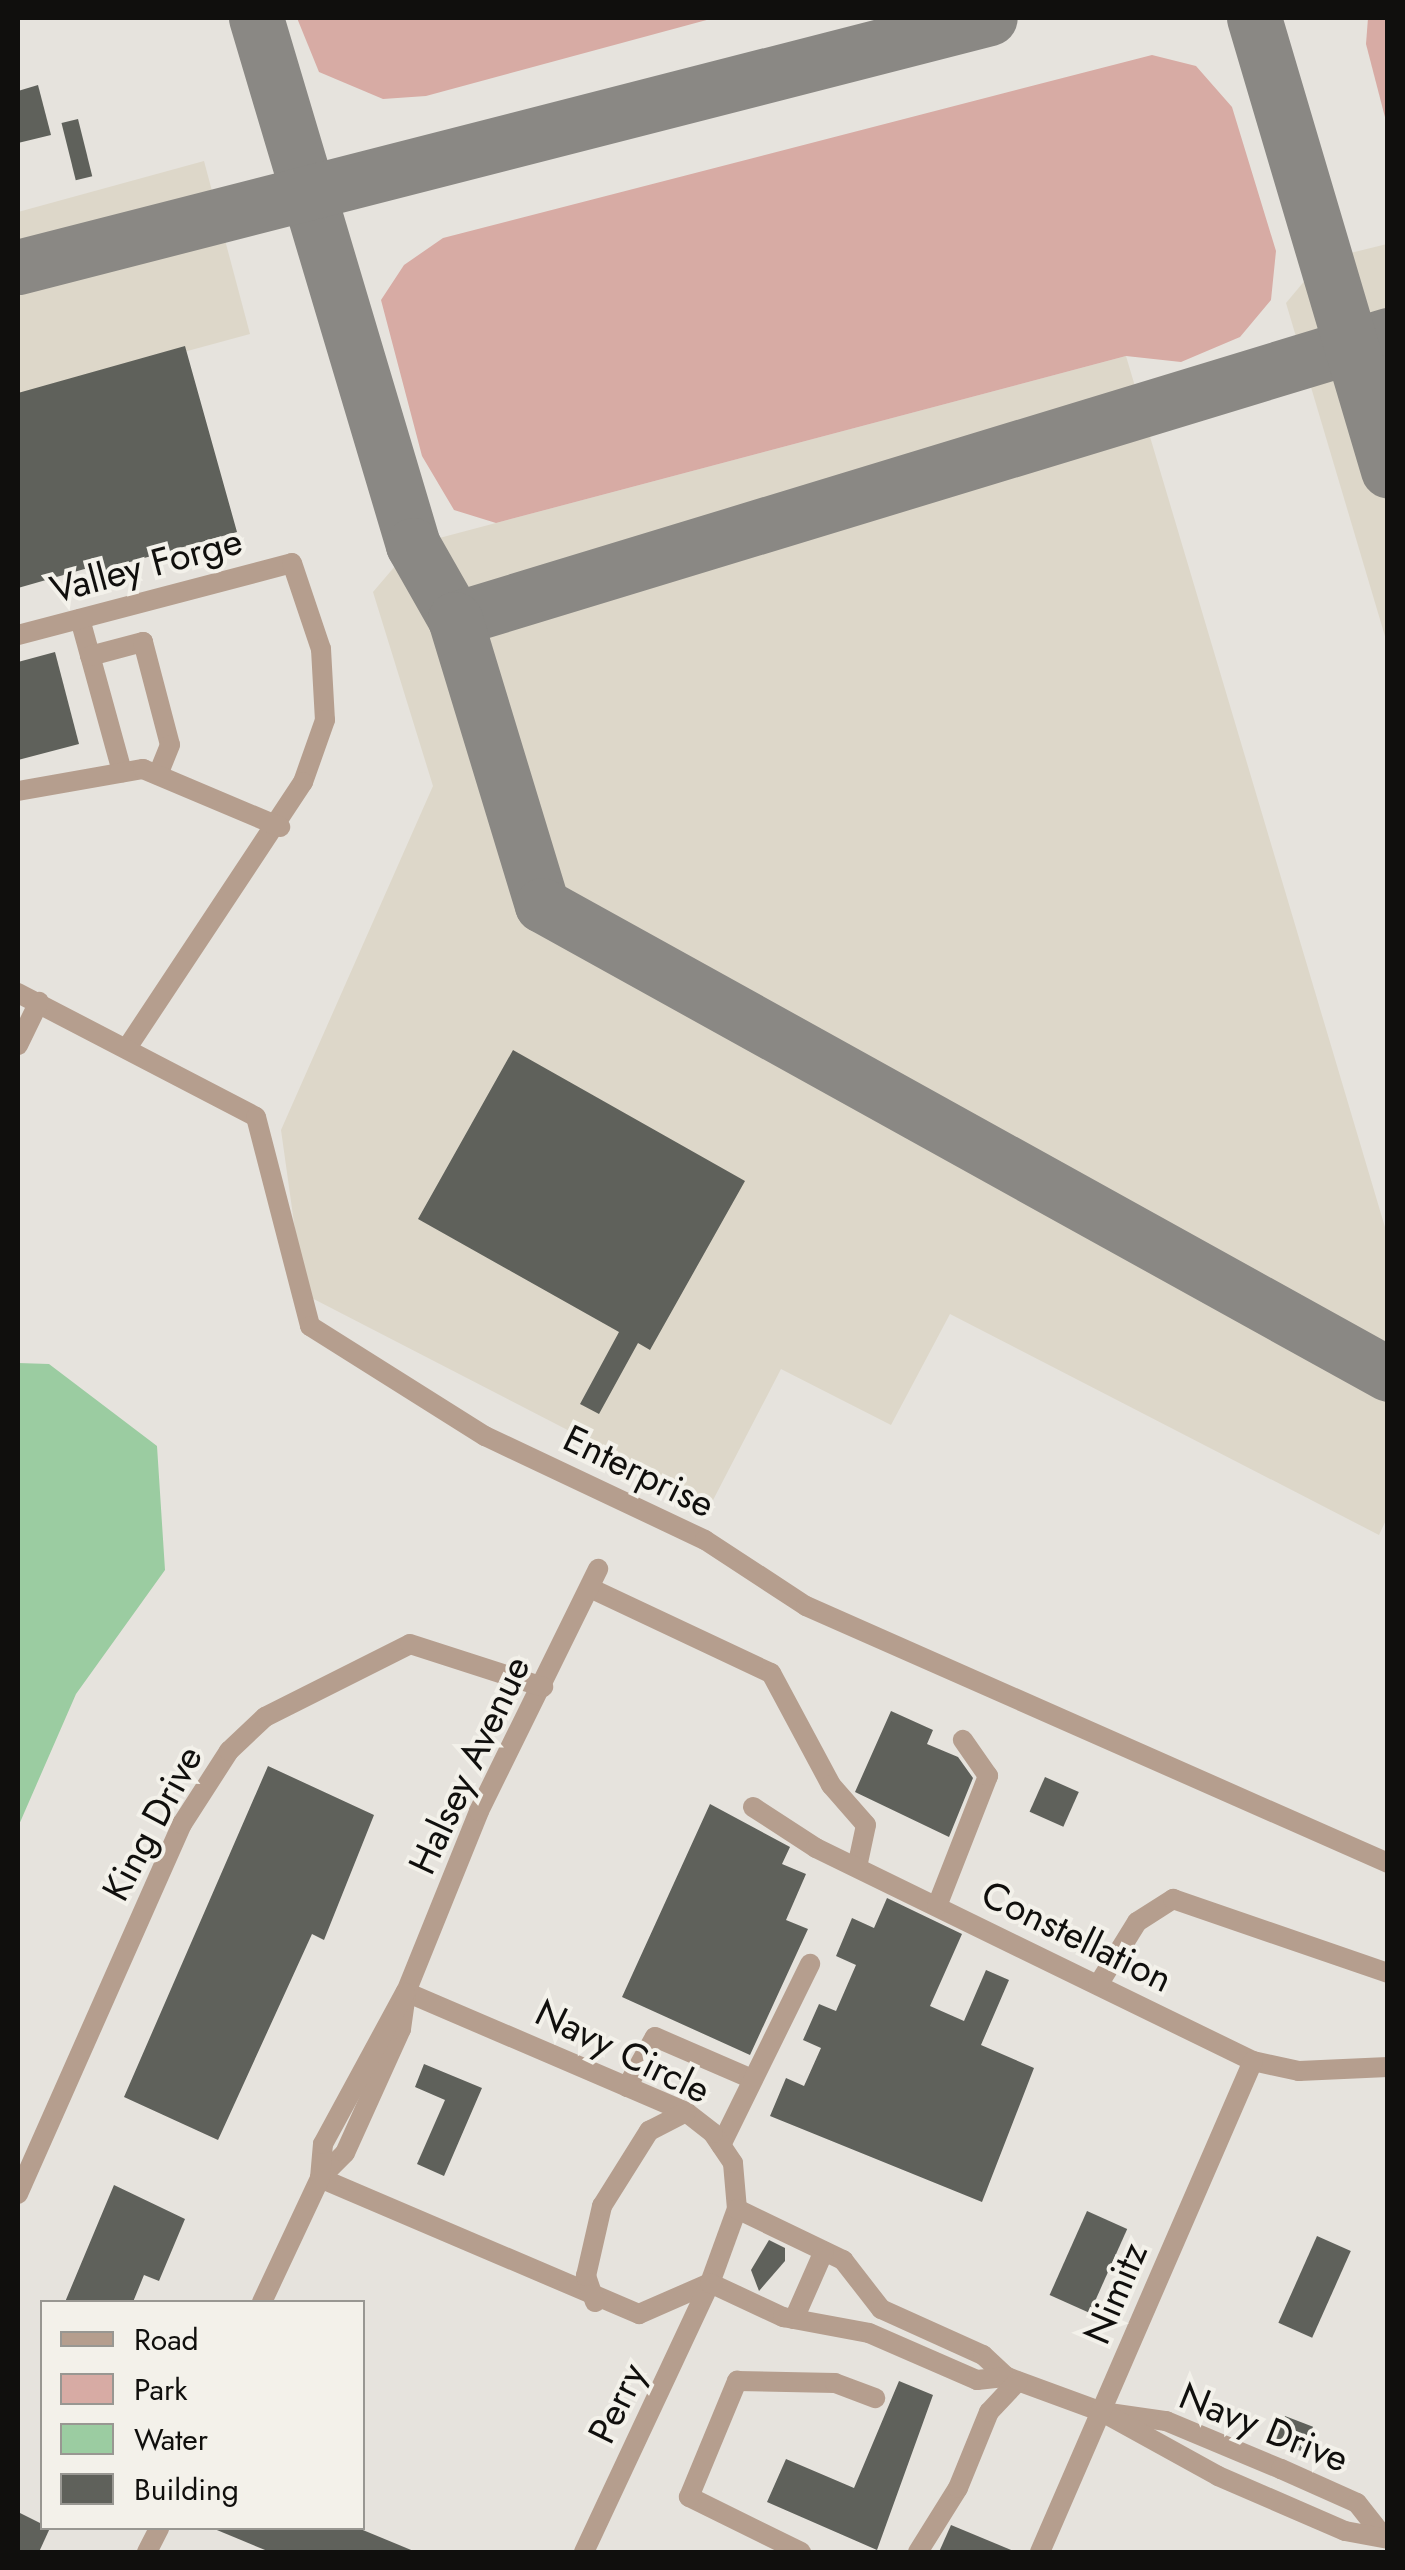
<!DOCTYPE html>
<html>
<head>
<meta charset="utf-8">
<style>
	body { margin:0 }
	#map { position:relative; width:1405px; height:2570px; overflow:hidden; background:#e6e3dd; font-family:Jost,sans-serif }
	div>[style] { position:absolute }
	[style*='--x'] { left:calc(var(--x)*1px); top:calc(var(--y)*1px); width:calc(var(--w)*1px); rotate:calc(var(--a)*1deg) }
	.built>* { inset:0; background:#ddd7c9 }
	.green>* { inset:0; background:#d7aba4 }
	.water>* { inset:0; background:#9bcca1 }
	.taxiway>* { height:55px; margin:-27.5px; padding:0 27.5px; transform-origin:27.5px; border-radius:27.5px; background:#8a8884 }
	.building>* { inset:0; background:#5f615b; transform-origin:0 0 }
	.minor>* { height:20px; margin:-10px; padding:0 10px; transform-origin:10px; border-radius:10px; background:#b59e8e }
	span { translate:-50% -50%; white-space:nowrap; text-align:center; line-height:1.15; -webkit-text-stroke:8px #f3f1ea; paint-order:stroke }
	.street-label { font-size:38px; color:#100f0d }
	.frame { position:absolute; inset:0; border:20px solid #100f0d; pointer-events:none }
	.legend { position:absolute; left:40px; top:2300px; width:325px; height:230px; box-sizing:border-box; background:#f3f1ea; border:2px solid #989792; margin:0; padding:12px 18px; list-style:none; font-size:30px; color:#100f0d }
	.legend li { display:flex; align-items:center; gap:20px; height:50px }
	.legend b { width:50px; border:2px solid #989792 }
</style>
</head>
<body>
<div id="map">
	<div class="built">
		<div style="clip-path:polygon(204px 161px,250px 334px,18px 397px,18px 212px)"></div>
		<div style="clip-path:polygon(1387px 244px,1388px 244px,1387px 643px,1286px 303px,1322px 260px)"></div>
		<div style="clip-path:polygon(1126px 356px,1387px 1234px,1387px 1518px,1379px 1535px,950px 1314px,891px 1425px,781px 1369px,711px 1504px,304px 1294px,281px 1130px,433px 786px,373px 592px,413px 545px)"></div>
	</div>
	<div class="green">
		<div style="clip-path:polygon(297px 18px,714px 18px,426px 96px,383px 99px,319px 72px)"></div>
		<div style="clip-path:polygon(1368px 18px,1387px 18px,1387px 125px,1366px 44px)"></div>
		<div style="clip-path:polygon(1152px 55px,1196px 66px,1232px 107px,1276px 251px,1271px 300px,1240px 337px,1181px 362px,1126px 356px,496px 523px,454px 510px,422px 456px,381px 300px,404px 265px,443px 238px)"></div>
	</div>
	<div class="water">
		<div style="clip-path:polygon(18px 1363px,49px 1364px,157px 1446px,165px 1570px,76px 1694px,18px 1827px)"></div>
	</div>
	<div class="taxiway">
		<div style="--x:256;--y:18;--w:550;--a:73.41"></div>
		<div style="--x:413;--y:545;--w:85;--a:60.4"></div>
		<div style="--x:455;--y:619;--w:975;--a:-16.93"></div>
		<div style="--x:1254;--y:18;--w:472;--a:73.5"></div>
		<div style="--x:18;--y:267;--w:1003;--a:-14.37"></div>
		<div style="--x:455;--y:619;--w:299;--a:73.1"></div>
		<div style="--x:542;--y:905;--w:967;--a:29"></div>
	</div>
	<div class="building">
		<div style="clip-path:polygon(38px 85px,51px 135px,18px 143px,18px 91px)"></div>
		<div style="left:78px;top:119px;width:59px;height:17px;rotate:76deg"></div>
		<div style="clip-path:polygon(185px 346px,237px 532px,112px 567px,116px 583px,94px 589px,88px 568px,18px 588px,18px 393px)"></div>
		<div style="clip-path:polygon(55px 652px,79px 744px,18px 760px,18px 662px)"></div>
		<div style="clip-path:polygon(513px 1050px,745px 1181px,650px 1350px,638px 1343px,599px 1414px,580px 1404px,619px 1332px,418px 1219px)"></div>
		<div style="clip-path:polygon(891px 1711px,933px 1730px,927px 1744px,958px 1757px,973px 1778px,949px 1837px,855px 1792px)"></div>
		<div style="clip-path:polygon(268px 1766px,374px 1815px,324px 1940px,312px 1934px,218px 2140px,124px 2097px)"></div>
		<div style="left:1045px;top:1777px;width:37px;height:38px;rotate:24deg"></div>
		<div style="clip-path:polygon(710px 1804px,790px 1847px,782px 1864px,806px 1874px,786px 1920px,808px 1929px,750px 2055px,622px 1997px)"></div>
		<div style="clip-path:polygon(887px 1898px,962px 1934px,930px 2006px,964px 2021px,986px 1970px,1009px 1980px,981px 2045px,1034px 2068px,982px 2202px,770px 2116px,786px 2078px,804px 2086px,821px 2048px,803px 2040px,819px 2004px,836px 2011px,856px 1965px,836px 1956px,852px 1918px,874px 1928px)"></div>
		<div style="clip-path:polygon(424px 2064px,482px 2088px,444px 2176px,417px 2164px,445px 2100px,415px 2087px)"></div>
		<div style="clip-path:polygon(114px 2185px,185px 2219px,159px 2281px,144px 2275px,133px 2302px,65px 2302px)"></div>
		<div style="left:1087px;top:2211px;width:44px;height:92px;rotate:24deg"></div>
		<div style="left:1317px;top:2236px;width:37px;height:95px;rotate:24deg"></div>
		<div style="clip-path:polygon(769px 2240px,785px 2248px,785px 2261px,759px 2291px,751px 2270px)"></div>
		<div style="clip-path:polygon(899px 2381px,933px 2395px,877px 2550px,767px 2502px,786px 2459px,854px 2488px)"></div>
		<div style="left:1285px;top:2416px;width:30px;height:27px;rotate:21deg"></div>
		<div style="clip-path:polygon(18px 2512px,50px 2528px,39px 2552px,18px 2552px)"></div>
		<div style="clip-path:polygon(951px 2525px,1016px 2552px,939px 2552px)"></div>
		<div style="clip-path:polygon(212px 2528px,358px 2528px,416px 2552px,270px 2552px)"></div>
	</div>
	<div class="minor">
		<div style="--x:80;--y:619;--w:159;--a:74.6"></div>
		<div style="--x:18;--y:635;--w:283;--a:-14.7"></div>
		<div style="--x:292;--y:563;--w:91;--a:71.4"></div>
		<div style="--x:321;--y:649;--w:71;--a:86.8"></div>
		<div style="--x:325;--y:720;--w:66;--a:109.5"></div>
		<div style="--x:303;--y:782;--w:319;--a:123.5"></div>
		<div style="--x:90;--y:656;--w:55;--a:-14.8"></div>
		<div style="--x:143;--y:642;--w:106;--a:75.3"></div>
		<div style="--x:170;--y:745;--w:32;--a:112"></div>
		<div style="--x:18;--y:791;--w:127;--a:-10"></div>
		<div style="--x:143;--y:769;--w:149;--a:22.9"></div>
		<div style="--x:18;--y:993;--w:268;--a:27.5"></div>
		<div style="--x:256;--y:1117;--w:216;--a:75.5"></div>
		<div style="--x:310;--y:1326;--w:207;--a:32.2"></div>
		<div style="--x:485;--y:1436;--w:243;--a:25.3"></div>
		<div style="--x:705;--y:1540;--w:121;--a:33.2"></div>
		<div style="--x:806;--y:1606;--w:636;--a:23.83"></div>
		<div style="--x:18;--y:1045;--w:48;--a:-64"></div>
		<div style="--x:590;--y:1588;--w:200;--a:25.2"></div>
		<div style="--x:771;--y:1673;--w:127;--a:61.8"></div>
		<div style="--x:831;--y:1785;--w:53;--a:48.8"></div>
		<div style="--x:866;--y:1825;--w:43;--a:102.1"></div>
		<div style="--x:753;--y:1807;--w:75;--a:33.1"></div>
		<div style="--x:816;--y:1848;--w:486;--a:26"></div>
		<div style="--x:1253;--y:2061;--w:47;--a:12.3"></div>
		<div style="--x:1299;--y:2071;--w:89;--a:-2.6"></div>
		<div style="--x:937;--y:1906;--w:140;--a:-68.6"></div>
		<div style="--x:988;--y:1776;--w:44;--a:-124.8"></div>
		<div style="--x:1098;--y:1985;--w:74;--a:-58.2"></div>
		<div style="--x:1137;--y:1922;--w:43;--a:-32.6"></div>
		<div style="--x:1173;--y:1899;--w:227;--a:19"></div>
		<div style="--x:627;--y:2087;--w:57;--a:-60.8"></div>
		<div style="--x:655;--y:2037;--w:106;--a:23.4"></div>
		<div style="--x:721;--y:2145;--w:202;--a:-63.8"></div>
		<div style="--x:320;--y:2178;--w:347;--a:23.1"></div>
		<div style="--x:639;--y:2314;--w:77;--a:-23.6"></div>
		<div style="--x:710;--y:2283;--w:79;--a:-70"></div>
		<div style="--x:737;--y:2209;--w:46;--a:-95"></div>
		<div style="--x:733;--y:2163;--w:36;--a:-124"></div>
		<div style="--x:713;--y:2133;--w:34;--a:-142"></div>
		<div style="--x:686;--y:2112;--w:305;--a:-156.8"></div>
		<div style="--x:320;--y:2178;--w:35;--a:-45"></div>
		<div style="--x:345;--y:2153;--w:136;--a:-65.7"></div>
		<div style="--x:401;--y:2029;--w:37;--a:-82"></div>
		<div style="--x:406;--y:1992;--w:195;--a:-68"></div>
		<div style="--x:479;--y:1811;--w:270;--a:-63.8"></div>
		<div style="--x:18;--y:2194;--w:405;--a:-66.1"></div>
		<div style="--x:182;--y:1824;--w:87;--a:-57.2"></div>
		<div style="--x:229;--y:1751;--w:50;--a:-43.4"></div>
		<div style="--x:265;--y:1717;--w:162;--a:-26.7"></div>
		<div style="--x:410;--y:1644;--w:140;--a:17.9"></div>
		<div style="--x:737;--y:2209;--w:118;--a:25.7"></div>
		<div style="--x:843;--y:2260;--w:62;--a:52.2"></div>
		<div style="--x:881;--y:2309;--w:112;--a:24.3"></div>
		<div style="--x:983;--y:2355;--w:33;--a:43"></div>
		<div style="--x:1007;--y:2377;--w:101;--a:20.2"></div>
		<div style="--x:1102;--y:2412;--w:65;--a:8"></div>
		<div style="--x:1166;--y:2421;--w:125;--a:22.7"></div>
		<div style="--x:1281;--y:2469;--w:83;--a:24.1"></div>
		<div style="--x:1357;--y:2503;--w:42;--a:51.8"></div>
		<div style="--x:262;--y:2302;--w:137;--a:-64.9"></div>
		<div style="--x:320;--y:2178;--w:34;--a:-85"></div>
		<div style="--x:323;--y:2144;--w:172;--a:-61.5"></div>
		<div style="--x:595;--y:2302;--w:28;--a:-109"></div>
		<div style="--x:586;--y:2276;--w:72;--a:-77.1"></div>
		<div style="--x:602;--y:2206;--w:89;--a:-57.9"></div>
		<div style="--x:649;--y:2131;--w:42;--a:-27.2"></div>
		<div style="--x:794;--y:2319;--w:74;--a:-66.2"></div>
		<div style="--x:1104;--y:2413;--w:130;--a:28.9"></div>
		<div style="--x:1218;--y:2476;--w:138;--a:23.4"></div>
		<div style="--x:1345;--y:2531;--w:44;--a:10.5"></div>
		<div style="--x:147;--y:2552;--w:27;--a:-63"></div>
		<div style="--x:584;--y:2552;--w:297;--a:-64.9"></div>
		<div style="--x:710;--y:2283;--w:81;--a:25"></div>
		<div style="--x:783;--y:2317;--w:87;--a:10.5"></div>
		<div style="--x:869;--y:2333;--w:118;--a:23.5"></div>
		<div style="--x:977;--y:2380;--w:30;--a:-6"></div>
		<div style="--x:801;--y:2552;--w:125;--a:-153.8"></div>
		<div style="--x:689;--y:2497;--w:126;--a:-67.5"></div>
		<div style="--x:737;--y:2381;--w:98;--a:1.2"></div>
		<div style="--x:835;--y:2383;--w:43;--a:20.6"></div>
		<div style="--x:918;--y:2552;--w:75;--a:-58"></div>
		<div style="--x:958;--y:2488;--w:82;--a:-67.8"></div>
		<div style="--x:989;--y:2412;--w:42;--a:-46.9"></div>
		<div style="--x:1040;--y:2552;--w:535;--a:-66.55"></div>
	</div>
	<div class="street-label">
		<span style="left:146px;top:565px;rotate:-15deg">Valley Forge</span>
		<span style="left:639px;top:1471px;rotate:26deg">Enterprise</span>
		<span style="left:469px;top:1765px;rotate:-65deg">Halsey Avenue</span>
		<span style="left:152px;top:1823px;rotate:-62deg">King Drive</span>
		<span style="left:1077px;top:1936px;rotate:26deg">Constellation</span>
		<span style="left:623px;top:2051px;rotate:26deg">Navy Circle</span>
		<span style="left:1115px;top:2293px;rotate:-67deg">Nimitz</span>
		<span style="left:617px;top:2403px;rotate:-64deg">Perry</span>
		<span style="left:1264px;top:2427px;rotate:22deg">Navy Drive</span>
	</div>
	<div class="frame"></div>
	<ul class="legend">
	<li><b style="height:12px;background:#b59e8e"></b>Road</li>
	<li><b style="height:28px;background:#d7aba4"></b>Park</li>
	<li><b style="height:28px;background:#9bcca1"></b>Water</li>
	<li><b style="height:28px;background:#5f615b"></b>Building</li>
	</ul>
</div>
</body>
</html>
